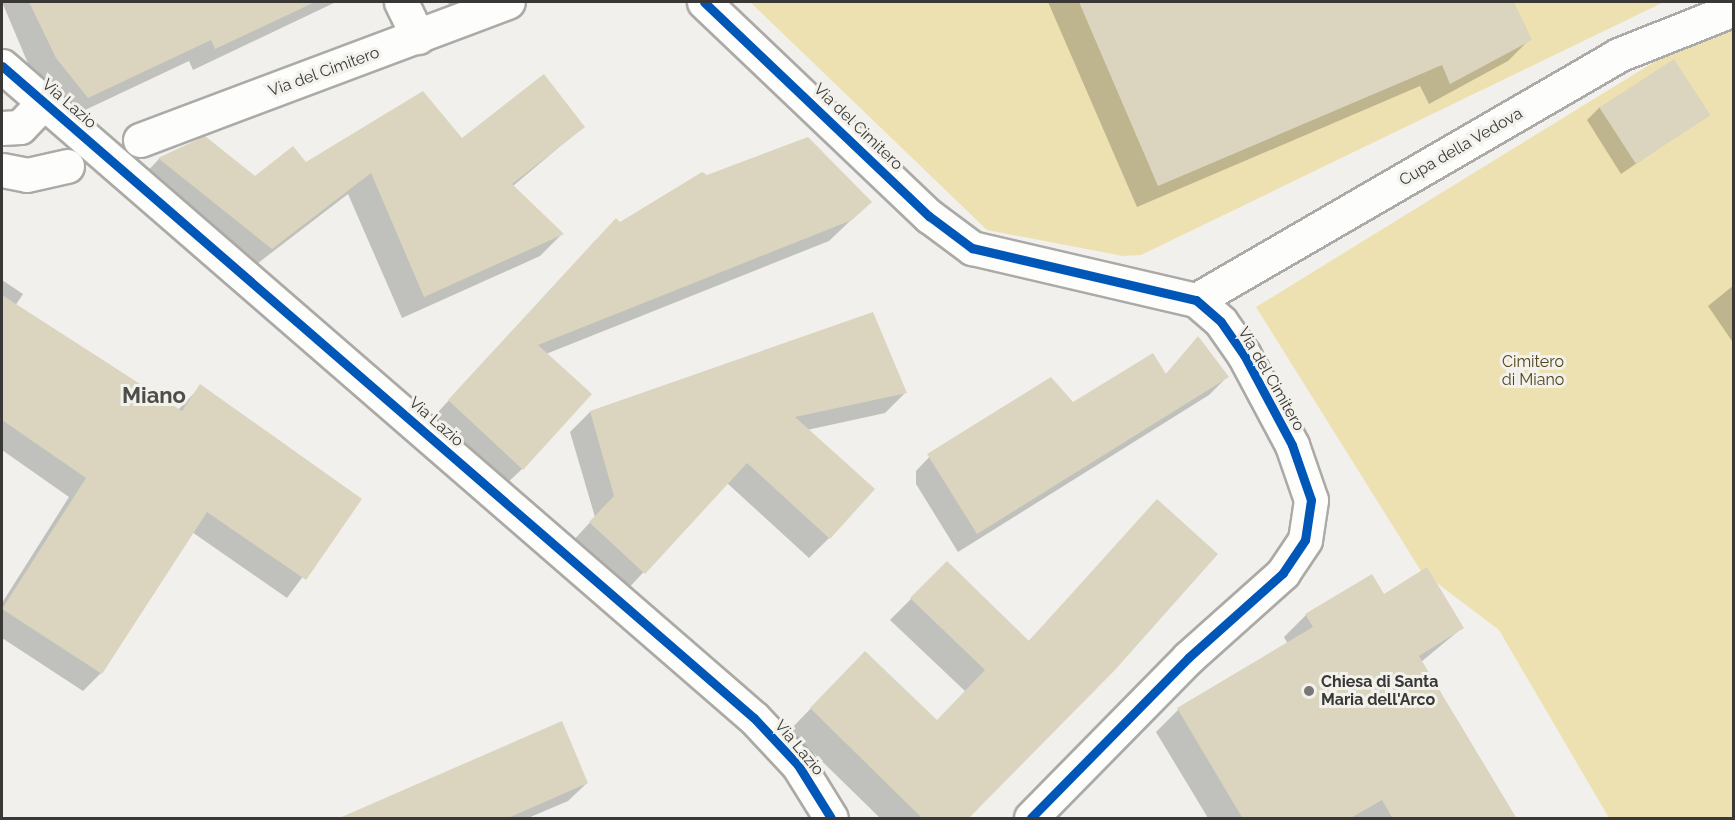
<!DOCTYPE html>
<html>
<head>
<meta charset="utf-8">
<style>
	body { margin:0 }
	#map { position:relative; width:1735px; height:820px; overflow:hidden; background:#f1f0ec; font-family:Raleway,sans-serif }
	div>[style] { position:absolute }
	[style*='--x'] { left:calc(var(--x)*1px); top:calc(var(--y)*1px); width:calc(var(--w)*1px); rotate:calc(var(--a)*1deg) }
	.green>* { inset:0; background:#eee1b1 }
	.shadow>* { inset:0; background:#0003 }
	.building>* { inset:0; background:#dbd5bf; transform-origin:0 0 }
	.roads { filter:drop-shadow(2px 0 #abaaa7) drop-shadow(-2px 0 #abaaa7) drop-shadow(0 2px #abaaa7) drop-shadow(0 -2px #abaaa7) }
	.minor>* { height:33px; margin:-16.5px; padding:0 16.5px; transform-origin:16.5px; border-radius:16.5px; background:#fdfdfc }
	.cycleway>* { height:9px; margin:-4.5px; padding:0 4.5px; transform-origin:4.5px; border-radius:4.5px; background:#0057b8 }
	.dots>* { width:16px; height:16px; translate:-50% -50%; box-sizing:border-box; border:3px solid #f2f1eb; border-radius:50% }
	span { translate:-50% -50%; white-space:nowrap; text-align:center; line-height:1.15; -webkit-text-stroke:6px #f2f1eb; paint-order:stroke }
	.street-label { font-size:16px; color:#393836 }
	.park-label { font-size:16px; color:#53471d }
	.poi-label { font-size:16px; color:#393836; font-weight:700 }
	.left { translate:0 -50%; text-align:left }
	.district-label { font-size:22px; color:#4f4d49; font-weight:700 }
	.frame { position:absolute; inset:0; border:3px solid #393836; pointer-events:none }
</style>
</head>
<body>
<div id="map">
	<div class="green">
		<div style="clip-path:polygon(750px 2px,1664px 2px,1141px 255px,1123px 256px,987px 230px)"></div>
		<div style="clip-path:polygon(1733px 27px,1733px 818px,1609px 818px,1499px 630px,1421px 571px,1256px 307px,1693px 38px)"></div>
	</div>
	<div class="shadow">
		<div style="clip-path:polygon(2px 2px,336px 2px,193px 70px,189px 61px,66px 119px,35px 80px)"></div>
		<div style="clip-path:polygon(448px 2px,458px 2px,449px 5px)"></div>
		<div style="clip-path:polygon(1048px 2px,1512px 2px,1530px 39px,1508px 61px,1429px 104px,1420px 86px,1137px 207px)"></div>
		<div style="clip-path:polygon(1600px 107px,1708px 115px,1621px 174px,1587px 120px)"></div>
		<div style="clip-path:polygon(583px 127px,513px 186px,562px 234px,540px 256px,402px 318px,348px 194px,249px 270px,138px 181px,159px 159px,204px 138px,255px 178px,305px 164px)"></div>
		<div style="clip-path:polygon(870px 202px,829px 241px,546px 354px,522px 469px,500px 490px,428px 423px,595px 241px,620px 223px)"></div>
		<div style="clip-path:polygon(2px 280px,23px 294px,15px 306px,178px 410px,201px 386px,360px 499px,287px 598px,192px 532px,101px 673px,83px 691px,2px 638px,2px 603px,69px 497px,2px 450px)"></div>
		<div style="clip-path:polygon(1734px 285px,1734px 344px,1708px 306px)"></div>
		<div style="clip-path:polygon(1198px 339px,1227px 377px,1209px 395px,958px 552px,916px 484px,916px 471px,934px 452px,1165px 375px)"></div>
		<div style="clip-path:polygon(905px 393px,885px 413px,807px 430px,829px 538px,809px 558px,727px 483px,624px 593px,571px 543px,595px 517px,570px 432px,590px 412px)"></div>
		<div style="clip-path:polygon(1157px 501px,966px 818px,880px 818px,790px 730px,844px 674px,937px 722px,966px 692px,890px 620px,926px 584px,1028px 642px)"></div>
		<div style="clip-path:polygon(1383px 596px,1462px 628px,1421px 662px,1499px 818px,1208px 818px,1156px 732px,1178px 710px,1288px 644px,1284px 637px,1306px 615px)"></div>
		<div style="clip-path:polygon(587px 783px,568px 801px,528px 818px,341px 818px)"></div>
	</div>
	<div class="building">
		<div style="clip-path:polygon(29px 2px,315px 2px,215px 49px,211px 40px,88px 98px,56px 58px)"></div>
		<div style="clip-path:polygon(1079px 2px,1514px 2px,1532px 40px,1450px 84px,1442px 65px,1158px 186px)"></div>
		<div style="left:1674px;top:59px;width:67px;height:89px;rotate:57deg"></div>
		<div style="clip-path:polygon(544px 74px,585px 127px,512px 184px,564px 234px,424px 297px,371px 173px,272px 249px,158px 158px,205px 136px,255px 176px,293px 146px,306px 162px,423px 91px,462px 138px)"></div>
		<div style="clip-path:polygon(808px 137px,872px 202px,852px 220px,538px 345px,592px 394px,523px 470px,448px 400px,616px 218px,620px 222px,702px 172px,707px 175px)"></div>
		<div style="clip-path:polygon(2px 295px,182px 411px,200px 384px,362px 499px,306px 580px,207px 512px,102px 674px,2px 609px,86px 478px,2px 420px)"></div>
		<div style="clip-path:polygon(873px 312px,907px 393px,795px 417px,875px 489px,830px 539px,747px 463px,645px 574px,589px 522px,614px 496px,590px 411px)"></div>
		<div style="clip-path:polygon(1198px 336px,1229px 377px,977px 534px,927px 454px,1051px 377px,1073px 402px,1153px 353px,1166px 374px)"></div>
		<div style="clip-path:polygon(1157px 499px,1218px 554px,1114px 671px,968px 819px,923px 819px,810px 708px,865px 651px,937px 720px,985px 670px,910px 598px,947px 561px,1029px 641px)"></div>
		<div style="clip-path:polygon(1427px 567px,1464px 628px,1419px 656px,1517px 819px,1393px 819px,1382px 800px,1349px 819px,1243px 819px,1177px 708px,1313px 627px,1305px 614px,1372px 574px,1384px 594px)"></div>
		<div style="clip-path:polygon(562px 721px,588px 783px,506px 819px,337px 819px)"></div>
	</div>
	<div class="roads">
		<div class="minor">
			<div style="--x:401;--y:2;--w:39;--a:64"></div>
			<div style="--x:704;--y:2;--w:311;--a:43.6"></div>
			<div style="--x:929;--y:216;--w:54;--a:36.7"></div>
			<div style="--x:972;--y:248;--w:230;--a:13.1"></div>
			<div style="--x:1196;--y:300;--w:33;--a:41"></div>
			<div style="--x:1221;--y:322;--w:40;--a:55.1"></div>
			<div style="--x:1244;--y:355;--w:102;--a:61.9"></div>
			<div style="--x:1292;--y:445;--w:58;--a:70.9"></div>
			<div style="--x:1311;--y:500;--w:40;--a:98.5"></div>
			<div style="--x:1305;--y:540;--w:40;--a:124"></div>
			<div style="--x:1283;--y:573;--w:127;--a:138.2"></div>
			<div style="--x:1188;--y:658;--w:224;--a:134.5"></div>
			<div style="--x:2;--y:66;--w:995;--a:40.93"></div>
			<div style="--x:754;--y:718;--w:64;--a:46.9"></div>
			<div style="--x:798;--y:765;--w:62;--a:58.1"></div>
			<div style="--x:2;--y:128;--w:18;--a:-3"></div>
			<div style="--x:20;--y:127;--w:35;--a:-46"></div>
			<div style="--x:140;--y:140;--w:393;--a:-20.6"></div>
			<div style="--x:2;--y:170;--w:25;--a:11"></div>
			<div style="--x:27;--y:175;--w:41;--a:-12.7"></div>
			<div style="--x:1196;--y:300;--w:488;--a:-30.1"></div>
			<div style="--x:1618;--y:55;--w:125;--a:-21.6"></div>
		</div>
	</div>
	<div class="cycleway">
		<div style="--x:704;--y:2;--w:311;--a:43.6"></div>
		<div style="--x:929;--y:216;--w:54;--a:36.7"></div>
		<div style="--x:972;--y:248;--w:230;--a:13.1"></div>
		<div style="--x:1196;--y:300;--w:33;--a:41"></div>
		<div style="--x:1221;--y:322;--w:40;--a:55.1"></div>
		<div style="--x:1244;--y:355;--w:102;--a:61.9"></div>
		<div style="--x:1292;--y:445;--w:58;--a:70.9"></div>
		<div style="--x:1311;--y:500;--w:40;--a:98.5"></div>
		<div style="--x:1305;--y:540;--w:40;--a:124"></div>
		<div style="--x:1283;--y:573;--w:127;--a:138.2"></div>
		<div style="--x:1188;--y:658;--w:224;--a:134.5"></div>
		<div style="--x:2;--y:66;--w:995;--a:40.93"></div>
		<div style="--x:754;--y:718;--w:64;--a:46.9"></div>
		<div style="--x:798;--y:765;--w:62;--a:58.1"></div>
	</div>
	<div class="dots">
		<div style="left:1309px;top:691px;background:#797876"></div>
	</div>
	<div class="street-label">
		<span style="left:324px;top:72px;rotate:-20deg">Via del Cimitero</span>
		<span style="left:69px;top:104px;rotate:41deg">Via Lazio</span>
		<span style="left:858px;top:127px;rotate:44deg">Via del Cimitero</span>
		<span style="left:1461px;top:147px;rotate:-30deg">Cupa della Vedova</span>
		<span style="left:1271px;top:379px;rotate:60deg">Via del Cimitero</span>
		<span style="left:436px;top:422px;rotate:41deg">Via Lazio</span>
		<span style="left:799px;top:748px;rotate:50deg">Via Lazio</span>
	</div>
	<div class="park-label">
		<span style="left:1533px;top:371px">Cimitero<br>di Miano</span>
	</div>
	<div class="poi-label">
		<span class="left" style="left:1321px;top:691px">Chiesa di Santa<br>Maria dell'Arco</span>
	</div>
	<div class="district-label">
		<span style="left:154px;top:396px">Miano</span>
	</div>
	<div class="frame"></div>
</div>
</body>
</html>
